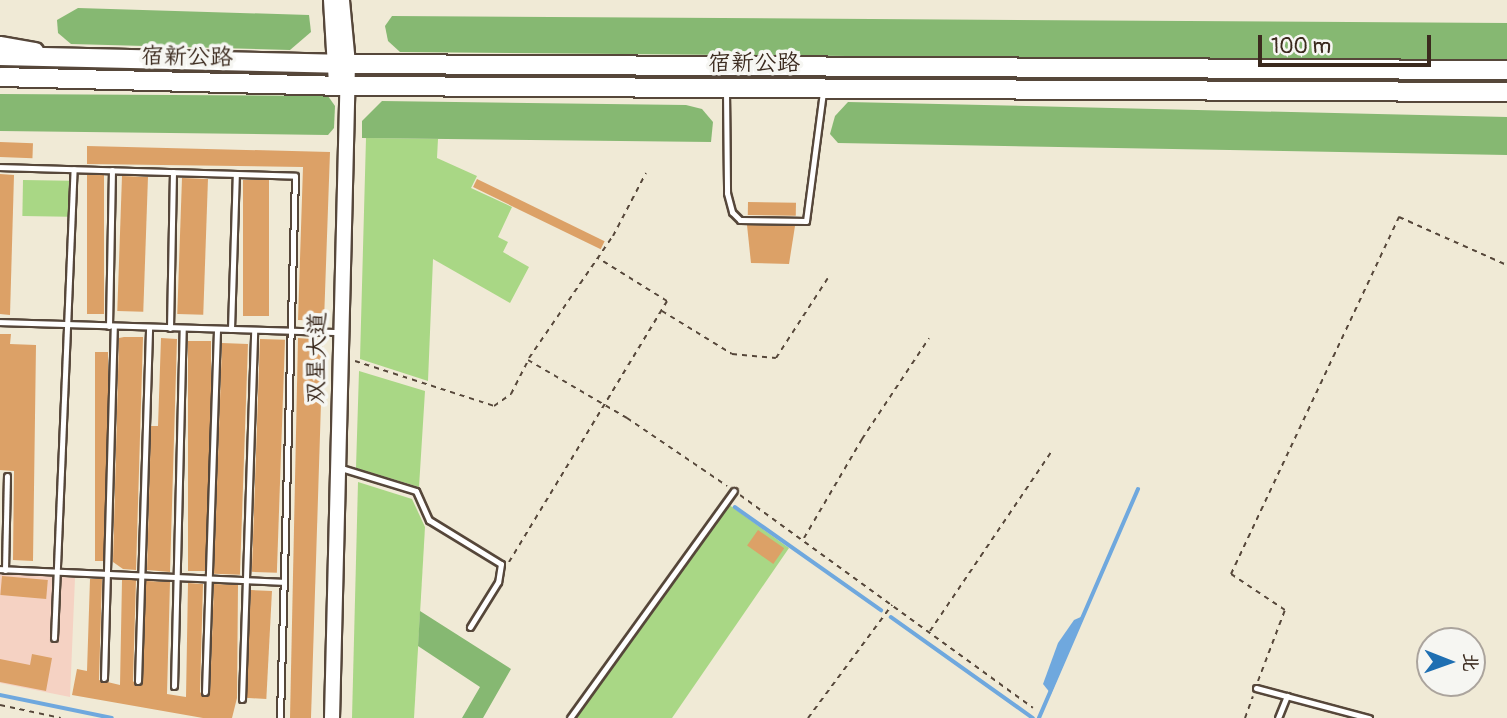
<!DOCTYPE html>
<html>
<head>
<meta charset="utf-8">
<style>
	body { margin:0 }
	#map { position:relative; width:1507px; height:718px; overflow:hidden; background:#f0ead6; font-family:Pangolin,"LXGW WenKai TC",sans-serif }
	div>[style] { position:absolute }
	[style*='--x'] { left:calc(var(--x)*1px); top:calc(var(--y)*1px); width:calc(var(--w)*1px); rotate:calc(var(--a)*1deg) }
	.built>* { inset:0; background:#f5d2c3 }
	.green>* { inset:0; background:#a9d785; transform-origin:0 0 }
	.forest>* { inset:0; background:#86b872 }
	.water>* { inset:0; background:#6fa8de }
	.stream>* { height:3.5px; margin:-1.75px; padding:0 1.75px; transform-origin:1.75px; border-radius:1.75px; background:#6fa8de }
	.building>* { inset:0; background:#dca167; transform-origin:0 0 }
	.path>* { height:2px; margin-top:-1px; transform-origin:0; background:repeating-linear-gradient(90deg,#56473a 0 5px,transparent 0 10px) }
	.roads { filter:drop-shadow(2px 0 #56473a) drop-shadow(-2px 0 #56473a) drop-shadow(0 2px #56473a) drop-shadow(0 -2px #56473a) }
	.service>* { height:5px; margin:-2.5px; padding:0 2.5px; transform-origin:2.5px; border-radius:2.5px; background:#fff }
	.tertiary>* { height:14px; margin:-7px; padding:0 7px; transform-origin:7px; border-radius:7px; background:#fff }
	.secondary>* { height:16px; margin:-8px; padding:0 8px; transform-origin:8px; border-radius:8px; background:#fff }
	.trunk>* { height:18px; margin:-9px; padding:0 9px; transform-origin:9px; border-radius:9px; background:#fff }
	span { translate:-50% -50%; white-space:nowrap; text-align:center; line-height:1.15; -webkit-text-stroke:7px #f6f6f2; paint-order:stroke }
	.street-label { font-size:23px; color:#3b2a1e }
	.north { position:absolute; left:1416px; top:627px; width:70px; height:70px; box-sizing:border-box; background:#f6f6f2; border:2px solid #aba49d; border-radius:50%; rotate:91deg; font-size:19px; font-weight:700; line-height:28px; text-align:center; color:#3b2a1e }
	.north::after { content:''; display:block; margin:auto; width:24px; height:32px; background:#1f6fb2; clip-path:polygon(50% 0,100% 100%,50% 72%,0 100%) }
	.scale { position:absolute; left:1258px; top:35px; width:173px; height:32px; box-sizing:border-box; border:4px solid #3b2a1e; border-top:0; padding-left:9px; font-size:21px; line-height:24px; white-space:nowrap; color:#3b2a1e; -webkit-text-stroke:5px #f6f6f2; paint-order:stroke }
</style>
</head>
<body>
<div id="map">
	<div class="built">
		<div style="clip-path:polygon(0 573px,75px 578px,70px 697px,0 683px)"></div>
	</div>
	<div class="green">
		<div style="clip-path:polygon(366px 138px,438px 139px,437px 158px,477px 176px,471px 188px,512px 207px,498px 237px,508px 242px,503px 252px,529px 267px,510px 303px,433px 259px,428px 381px,360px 359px)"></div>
		<div style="left:23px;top:180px;width:46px;height:36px;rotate:1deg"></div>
		<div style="clip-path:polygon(359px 371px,425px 391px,419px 487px,356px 468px)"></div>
		<div style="clip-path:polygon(358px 482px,412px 499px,425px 527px,414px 718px,352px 718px)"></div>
		<div style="clip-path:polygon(728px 504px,789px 548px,672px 718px,575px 718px)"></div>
	</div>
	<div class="forest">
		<div style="clip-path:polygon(78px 8px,309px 15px,311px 32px,290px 50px,71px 44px,58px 33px,57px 20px)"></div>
		<div style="clip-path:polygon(392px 16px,1507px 23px,1507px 62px,400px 52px,388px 41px,385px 26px)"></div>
		<div style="clip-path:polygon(0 94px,328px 96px,335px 106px,334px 128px,328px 135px,0 131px)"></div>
		<div style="clip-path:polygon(382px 101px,686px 105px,702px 109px,713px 122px,711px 142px,362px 138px,362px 121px)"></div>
		<div style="clip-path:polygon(848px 102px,1507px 117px,1507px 155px,838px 143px,830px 134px,835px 116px)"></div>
		<div style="clip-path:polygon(420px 611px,511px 669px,483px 718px,462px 718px,480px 687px,418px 646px)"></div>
	</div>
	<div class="water">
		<div style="clip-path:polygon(1083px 616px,1051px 694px,1043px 684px,1058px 643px,1074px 620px)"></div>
	</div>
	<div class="stream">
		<div style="--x:735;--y:507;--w:179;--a:35.2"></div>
		<div style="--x:891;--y:617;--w:174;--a:35.4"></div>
		<div style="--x:0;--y:695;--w:114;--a:11.6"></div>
		<div style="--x:1039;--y:718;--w:249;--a:-66.6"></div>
	</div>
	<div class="building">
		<div style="left:0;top:142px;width:33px;height:15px;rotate:2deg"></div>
		<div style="clip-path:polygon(87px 146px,330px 152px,324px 321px,298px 320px,303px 167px,87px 164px)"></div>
		<div style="clip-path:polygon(0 174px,14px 175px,10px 315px,0 314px)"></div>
		<div style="left:87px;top:175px;width:17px;height:139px"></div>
		<div style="left:122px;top:176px;width:26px;height:135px;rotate:2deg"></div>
		<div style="left:182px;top:178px;width:26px;height:136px;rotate:2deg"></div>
		<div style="left:477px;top:179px;width:142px;height:9px;rotate:26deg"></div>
		<div style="left:243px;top:180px;width:26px;height:136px"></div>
		<div style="left:748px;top:202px;width:48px;height:13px;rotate:1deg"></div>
		<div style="clip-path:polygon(747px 225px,795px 226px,789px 264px,751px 263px)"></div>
		<div style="clip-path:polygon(0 334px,11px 334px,10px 344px,36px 345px,33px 561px,13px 560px,14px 471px,0 470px)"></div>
		<div style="clip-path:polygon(124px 337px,143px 337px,136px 570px,123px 569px,113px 562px,119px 338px)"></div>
		<div style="clip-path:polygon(161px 338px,177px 339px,170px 572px,147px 570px,151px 426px,158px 426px)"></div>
		<div style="clip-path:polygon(298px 338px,323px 340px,311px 718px,290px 718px)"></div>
		<div style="left:260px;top:339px;width:25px;height:233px;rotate:2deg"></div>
		<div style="left:188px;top:341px;width:23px;height:230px"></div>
		<div style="left:222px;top:343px;width:26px;height:231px;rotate:2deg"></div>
		<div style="left:95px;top:352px;width:13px;height:209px"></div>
		<div style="left:758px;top:530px;width:32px;height:19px;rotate:35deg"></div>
		<div style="left:2px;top:576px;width:46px;height:19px;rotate:5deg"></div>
		<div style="clip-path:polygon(90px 579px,102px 579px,99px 680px,120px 685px,122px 580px,136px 580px,133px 681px,137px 686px,143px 681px,146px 581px,170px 582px,167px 694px,186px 697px,188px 583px,203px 584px,200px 692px,204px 697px,210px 692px,214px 584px,238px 585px,237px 698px,232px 718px,203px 718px,72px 695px,77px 669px,87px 671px)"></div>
		<div style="left:251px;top:590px;width:21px;height:108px;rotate:3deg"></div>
		<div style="clip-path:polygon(32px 654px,52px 658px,46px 691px,0 682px,0 659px,30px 665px)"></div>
	</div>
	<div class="path">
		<div style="--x:662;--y:311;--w:82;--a:31.6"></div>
		<div style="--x:732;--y:354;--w:44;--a:5.2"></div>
		<div style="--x:776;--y:358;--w:95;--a:-57"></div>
		<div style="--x:529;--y:358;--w:148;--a:-55.5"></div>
		<div style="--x:613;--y:236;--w:71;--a:-62.4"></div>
		<div style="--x:355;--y:361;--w:146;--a:17.9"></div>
		<div style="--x:494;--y:406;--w:21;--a:-35"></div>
		<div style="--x:511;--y:394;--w:38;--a:-63"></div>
		<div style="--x:528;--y:360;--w:115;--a:30.4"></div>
		<div style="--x:627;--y:418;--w:121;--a:34.2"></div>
		<div style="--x:740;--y:495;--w:362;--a:36"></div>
		<div style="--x:804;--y:538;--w:115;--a:-59.6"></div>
		<div style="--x:862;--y:439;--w:121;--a:-56.4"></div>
		<div style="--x:509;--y:562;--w:305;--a:-58.8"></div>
		<div style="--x:667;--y:301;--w:81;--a:-148.1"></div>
		<div style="--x:930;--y:631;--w:217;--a:-55.9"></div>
		<div style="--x:1258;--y:681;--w:76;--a:-69.2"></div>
		<div style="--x:1285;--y:610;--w:65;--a:-146.3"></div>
		<div style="--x:1231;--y:574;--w:395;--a:-64.8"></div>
		<div style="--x:1399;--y:217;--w:118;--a:24"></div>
		<div style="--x:0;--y:705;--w:62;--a:12"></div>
		<div style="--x:808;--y:718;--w:141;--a:-53.4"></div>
		<div style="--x:1245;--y:718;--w:23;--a:-70"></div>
	</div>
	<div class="roads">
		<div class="service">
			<div style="--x:726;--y:91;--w:102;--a:89.4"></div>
			<div style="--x:727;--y:193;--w:20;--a:75"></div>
			<div style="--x:732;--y:212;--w:11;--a:45"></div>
			<div style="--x:740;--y:220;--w:66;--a:0.9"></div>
			<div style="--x:806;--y:221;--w:131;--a:-82.5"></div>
			<div style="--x:0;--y:167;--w:295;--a:1.7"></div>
			<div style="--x:295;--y:176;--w:542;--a:91.59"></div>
			<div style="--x:0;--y:322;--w:340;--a:1.7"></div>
			<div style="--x:109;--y:326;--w:156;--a:-88.9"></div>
			<div style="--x:170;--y:328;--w:156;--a:-88.9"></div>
			<div style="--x:231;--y:329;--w:155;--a:-88.2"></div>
			<div style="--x:341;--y:468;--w:78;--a:17"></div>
			<div style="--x:416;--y:491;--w:32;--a:66"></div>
			<div style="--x:429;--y:520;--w:84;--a:31.4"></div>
			<div style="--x:501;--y:564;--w:18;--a:99"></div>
			<div style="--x:498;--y:582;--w:53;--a:121.9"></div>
			<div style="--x:0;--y:569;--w:284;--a:2.6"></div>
			<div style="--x:5;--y:570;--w:94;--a:-88.8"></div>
			<div style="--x:54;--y:638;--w:469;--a:-87.6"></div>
			<div style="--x:104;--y:678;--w:352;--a:-88.4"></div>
			<div style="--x:138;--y:681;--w:354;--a:-88.2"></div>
			<div style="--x:174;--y:686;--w:358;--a:-88.6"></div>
			<div style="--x:1256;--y:688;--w:117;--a:14.9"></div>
			<div style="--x:205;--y:692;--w:363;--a:-88.1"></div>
			<div style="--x:242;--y:699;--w:369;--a:-88.1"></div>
			<div style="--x:570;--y:718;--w:280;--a:-54.2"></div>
			<div style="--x:1278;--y:718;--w:24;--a:-68"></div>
		</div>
		<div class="tertiary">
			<div style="--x:331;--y:0;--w:85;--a:86.6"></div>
			<div style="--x:332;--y:718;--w:654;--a:-88.6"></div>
			<div style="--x:348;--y:64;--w:64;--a:-95.4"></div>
		</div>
		<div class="secondary">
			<div style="--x:0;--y:45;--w:36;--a:10"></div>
		</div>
		<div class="trunk">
			<div style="--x:0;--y:56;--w:348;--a:1.3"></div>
			<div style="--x:348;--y:64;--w:1159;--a:0.3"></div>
			<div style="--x:0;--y:77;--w:347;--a:1.5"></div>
			<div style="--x:347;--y:86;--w:1160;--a:0.3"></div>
		</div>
	</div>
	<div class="street-label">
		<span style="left:187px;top:57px;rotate:1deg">宿新公路</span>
		<span style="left:754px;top:63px">宿新公路</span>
		<span style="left:317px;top:358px;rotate:-89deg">双星大道</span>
	</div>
	<div class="north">北</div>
	<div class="scale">100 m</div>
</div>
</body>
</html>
